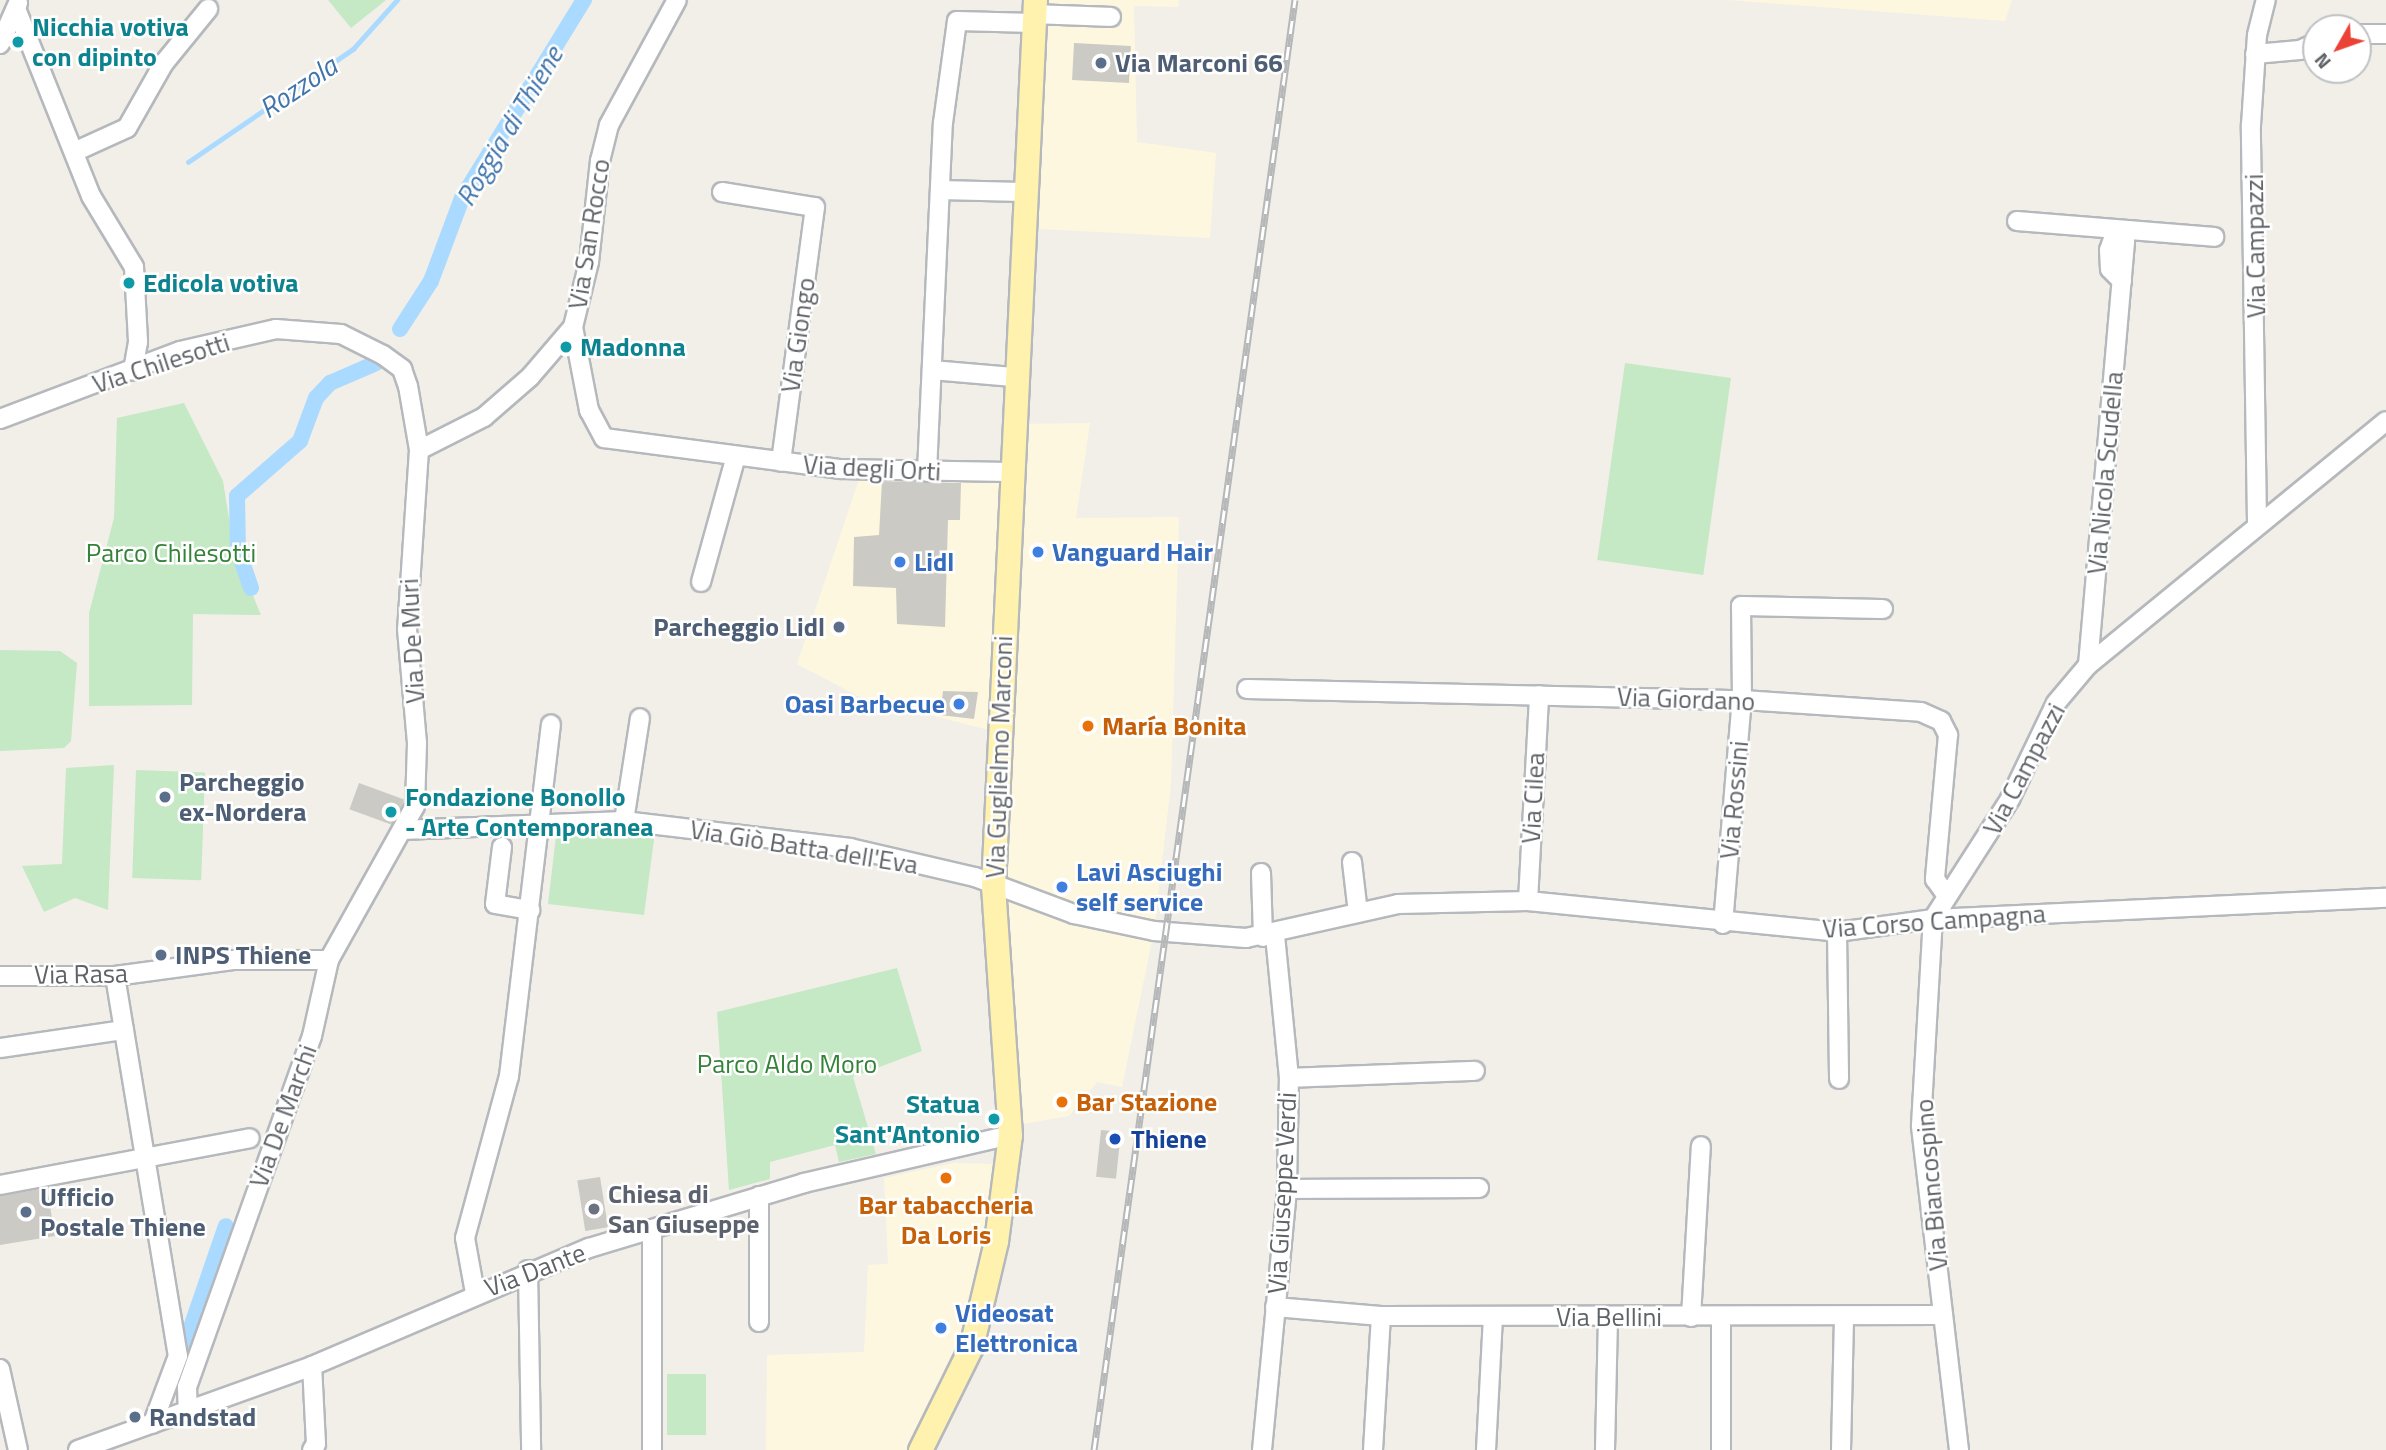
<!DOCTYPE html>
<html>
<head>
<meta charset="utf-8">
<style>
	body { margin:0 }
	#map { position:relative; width:2386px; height:1450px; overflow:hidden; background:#f1efe8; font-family:"Titillium Web",sans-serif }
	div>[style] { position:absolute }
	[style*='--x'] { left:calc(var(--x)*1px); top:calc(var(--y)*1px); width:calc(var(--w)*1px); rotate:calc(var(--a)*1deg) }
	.commercial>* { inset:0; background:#fef7e0 }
	.green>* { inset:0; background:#c5e8c5; transform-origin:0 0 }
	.stream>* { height:4.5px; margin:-2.25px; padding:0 2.25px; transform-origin:2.25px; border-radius:2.25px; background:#aadaff }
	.canal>* { height:16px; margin:-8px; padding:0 8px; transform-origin:8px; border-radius:8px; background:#aadaff }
	.building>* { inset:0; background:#cccac5; transform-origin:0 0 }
	.roads { filter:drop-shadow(2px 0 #b5b8bc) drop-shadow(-2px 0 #b5b8bc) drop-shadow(0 2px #b5b8bc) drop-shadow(0 -2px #b5b8bc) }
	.minor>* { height:18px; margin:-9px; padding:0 9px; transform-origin:9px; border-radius:9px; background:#fff }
	.major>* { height:23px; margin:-11.5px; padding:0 11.5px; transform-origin:11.5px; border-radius:11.5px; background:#fff2af }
	.rail>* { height:7px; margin-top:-3.5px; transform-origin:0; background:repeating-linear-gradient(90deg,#fff 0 13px,#b6b7b8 0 26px); box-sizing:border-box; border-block:2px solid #b6b7b8 }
	.dots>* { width:19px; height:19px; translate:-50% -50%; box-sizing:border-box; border:4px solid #fff; border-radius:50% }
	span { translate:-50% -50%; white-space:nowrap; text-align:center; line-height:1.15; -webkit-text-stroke:5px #fff; paint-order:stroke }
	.culture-label { font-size:26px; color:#0d838f; font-weight:700 }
	.left { translate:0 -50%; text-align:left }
	.right { translate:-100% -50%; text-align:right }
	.service-label { font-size:26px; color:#4e5e75; font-weight:700 }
	.street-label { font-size:26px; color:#5f6368 }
	.shop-label { font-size:26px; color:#366cbe; font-weight:700 }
	.park-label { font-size:26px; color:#348238 }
	.food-label { font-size:26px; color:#c56008; font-weight:700 }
	.transit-label { font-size:26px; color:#164399; font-weight:700 }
	.worship-label { font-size:26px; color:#5b616d; font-weight:700 }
	.water-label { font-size:28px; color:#4174aa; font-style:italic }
	.north { position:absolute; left:2302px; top:14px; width:70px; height:70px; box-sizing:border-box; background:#fff; border:2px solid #bfc1c3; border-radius:50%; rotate:230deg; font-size:19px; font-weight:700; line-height:28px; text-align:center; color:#5f6368 }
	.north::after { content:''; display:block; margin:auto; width:24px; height:32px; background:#ea4335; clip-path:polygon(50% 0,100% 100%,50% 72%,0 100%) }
</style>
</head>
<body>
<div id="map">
	<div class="commercial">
		<div style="clip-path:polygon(1035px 0,1179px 0,1178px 7px,1134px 6px,1137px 142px,1216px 153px,1210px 238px,1022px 228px)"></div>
		<div style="clip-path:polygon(1729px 0,2012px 0,2005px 21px)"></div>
		<div style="clip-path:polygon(1090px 423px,1076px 518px,1179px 517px,1171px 784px,1154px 931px,1122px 1087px,1097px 1082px,1069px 1116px,1017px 1125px,1000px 733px,858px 696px,797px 664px,860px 476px,1009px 472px,1011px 424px)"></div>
		<div style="clip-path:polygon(953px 1163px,994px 1164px,983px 1259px,960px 1354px,911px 1450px,766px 1450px,767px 1355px,864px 1352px,868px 1265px,888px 1264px,884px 1178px)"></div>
	</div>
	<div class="green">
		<div style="clip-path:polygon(328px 0,386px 0,351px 28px)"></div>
		<div style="left:1625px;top:363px;width:107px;height:199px;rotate:8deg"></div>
		<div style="clip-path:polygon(184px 403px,223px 481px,234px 550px,261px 615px,193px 614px,192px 705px,89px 706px,89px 613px,114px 518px,117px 418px)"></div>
		<div style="clip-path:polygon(0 650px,60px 651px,77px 663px,71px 741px,64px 748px,0 751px)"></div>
		<div style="clip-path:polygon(114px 765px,108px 910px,75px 898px,44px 912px,22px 866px,62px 864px,66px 768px)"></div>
		<div style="left:136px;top:770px;width:69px;height:108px;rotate:2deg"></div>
		<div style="clip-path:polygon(598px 831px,655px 832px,644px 915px,548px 904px,556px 836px)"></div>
		<div style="clip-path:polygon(897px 968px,922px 1051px,853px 1077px,876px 1154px,839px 1162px,835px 1145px,770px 1162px,770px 1179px,729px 1190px,717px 1012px)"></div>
		<div style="left:667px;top:1374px;width:39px;height:61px"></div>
	</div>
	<div class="stream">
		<div style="--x:188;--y:162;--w:200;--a:-34.4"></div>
		<div style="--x:353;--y:49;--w:66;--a:-48.1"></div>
	</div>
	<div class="canal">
		<div style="--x:400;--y:329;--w:57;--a:-57.1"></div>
		<div style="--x:431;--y:281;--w:89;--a:-69.5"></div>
		<div style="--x:462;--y:198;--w:233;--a:-58.4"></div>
		<div style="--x:251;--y:588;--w:40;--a:-108.9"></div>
		<div style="--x:238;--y:550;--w:54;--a:-91.1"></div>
		<div style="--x:237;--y:496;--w:84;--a:-41.1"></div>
		<div style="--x:300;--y:441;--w:46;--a:-69.6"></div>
		<div style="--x:316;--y:398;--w:21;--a:-47"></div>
		<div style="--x:330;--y:383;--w:50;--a:-23.5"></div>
		<div style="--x:177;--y:1368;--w:150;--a:-71"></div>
	</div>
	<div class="building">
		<div style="left:1074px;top:43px;width:57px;height:37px;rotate:3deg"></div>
		<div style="clip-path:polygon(882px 481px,961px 483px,960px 520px,948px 520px,945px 627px,897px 624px,896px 588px,853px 586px,854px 537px,879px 535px)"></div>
		<div style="clip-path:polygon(943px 691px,978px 692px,974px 719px,940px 715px)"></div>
		<div style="left:359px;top:783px;width:48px;height:28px;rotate:20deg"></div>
		<div style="left:1101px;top:1130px;width:20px;height:47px;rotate:6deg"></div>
		<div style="left:600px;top:1177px;width:51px;height:23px;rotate:81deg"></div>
		<div style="clip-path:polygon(47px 1188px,55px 1236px,0 1245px,0 1196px)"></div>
	</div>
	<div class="roads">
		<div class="minor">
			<div style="--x:17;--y:11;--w:199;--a:68.2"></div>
			<div style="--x:91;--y:196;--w:83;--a:58.8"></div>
			<div style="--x:134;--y:267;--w:75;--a:86.9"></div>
			<div style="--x:138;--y:342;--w:29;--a:100"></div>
			<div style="--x:1034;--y:14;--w:77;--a:2.2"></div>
			<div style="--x:2358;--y:34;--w:28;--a:0"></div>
			<div style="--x:0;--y:44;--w:45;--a:-66.3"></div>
			<div style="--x:2255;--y:54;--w:45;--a:-5.1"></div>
			<div style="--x:2300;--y:50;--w:17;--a:-24"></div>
			<div style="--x:74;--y:152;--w:58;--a:-24.4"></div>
			<div style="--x:127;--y:128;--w:75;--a:-60.4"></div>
			<div style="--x:164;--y:63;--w:70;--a:-50.8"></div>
			<div style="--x:940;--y:190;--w:83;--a:1.4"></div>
			<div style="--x:722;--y:192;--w:94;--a:9.2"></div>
			<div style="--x:815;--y:207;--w:257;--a:97.6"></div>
			<div style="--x:2017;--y:221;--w:198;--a:4.6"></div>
			<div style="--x:2116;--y:230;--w:21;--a:109"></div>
			<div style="--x:2109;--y:250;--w:19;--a:87"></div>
			<div style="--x:2110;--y:269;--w:17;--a:45"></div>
			<div style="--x:573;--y:327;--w:85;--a:79.1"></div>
			<div style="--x:589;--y:410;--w:32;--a:62"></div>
			<div style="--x:604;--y:438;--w:239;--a:7.5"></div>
			<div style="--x:841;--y:469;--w:168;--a:1"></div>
			<div style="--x:932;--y:370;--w:81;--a:4.9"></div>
			<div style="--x:0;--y:419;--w:192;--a:-20.7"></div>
			<div style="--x:180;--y:351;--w:98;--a:-12.9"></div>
			<div style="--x:276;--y:329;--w:65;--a:4.4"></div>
			<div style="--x:341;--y:334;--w:47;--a:26.6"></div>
			<div style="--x:383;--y:355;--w:24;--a:36"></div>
			<div style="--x:402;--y:369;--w:18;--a:71"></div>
			<div style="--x:408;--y:386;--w:65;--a:80.2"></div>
			<div style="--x:419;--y:450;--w:179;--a:93.8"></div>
			<div style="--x:407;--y:629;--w:114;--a:85"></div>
			<div style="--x:417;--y:743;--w:63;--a:91.8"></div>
			<div style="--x:415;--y:806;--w:176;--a:119.2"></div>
			<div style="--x:329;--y:960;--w:78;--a:102.6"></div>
			<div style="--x:312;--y:1036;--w:373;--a:109.6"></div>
			<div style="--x:187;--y:1387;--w:24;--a:88"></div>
			<div style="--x:419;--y:450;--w:73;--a:-26.9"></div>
			<div style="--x:484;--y:417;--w:61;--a:-41"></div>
			<div style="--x:530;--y:377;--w:66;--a:-49.3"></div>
			<div style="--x:573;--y:327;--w:67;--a:-76.2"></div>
			<div style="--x:589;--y:262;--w:102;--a:-83.8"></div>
			<div style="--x:600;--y:161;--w:37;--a:-76"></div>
			<div style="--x:609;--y:125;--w:142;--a:-61.5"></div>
			<div style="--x:927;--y:472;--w:349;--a:-87.4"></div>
			<div style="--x:943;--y:123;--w:103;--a:-82.2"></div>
			<div style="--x:957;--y:21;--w:77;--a:1.5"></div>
			<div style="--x:2257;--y:522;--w:397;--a:-90.9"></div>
			<div style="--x:2251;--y:125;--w:90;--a:-86.2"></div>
			<div style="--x:2257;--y:35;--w:36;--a:-76"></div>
			<div style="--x:701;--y:582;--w:128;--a:-74.5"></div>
			<div style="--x:2088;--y:665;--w:426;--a:-85"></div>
			<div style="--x:2125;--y:241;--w:14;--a:-129"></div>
			<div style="--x:1247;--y:689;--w:495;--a:1.3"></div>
			<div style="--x:1742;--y:700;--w:179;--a:3.8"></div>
			<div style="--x:1921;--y:712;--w:22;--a:24"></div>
			<div style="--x:1941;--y:721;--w:16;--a:63"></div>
			<div style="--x:1948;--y:735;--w:145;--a:95.2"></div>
			<div style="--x:1935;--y:879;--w:21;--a:55"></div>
			<div style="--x:624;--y:821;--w:104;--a:-81.2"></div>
			<div style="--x:402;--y:830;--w:222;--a:-2.3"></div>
			<div style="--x:624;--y:821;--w:228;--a:6.8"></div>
			<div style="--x:850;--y:848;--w:128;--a:13.1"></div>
			<div style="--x:975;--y:877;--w:106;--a:20.5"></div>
			<div style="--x:1074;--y:914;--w:82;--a:12"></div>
			<div style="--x:1154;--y:931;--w:92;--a:4.4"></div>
			<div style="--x:1246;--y:938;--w:156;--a:-12.6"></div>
			<div style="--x:1398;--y:904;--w:130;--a:-1.3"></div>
			<div style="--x:1528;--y:901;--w:311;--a:5.7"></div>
			<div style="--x:1837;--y:932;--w:97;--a:-7.7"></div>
			<div style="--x:1933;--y:919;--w:453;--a:-2.7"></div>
			<div style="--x:502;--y:847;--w:57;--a:97"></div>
			<div style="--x:495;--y:904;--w:36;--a:10"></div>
			<div style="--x:1352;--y:862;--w:51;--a:83.3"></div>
			<div style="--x:1261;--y:873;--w:64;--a:88.2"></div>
			<div style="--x:1528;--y:901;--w:206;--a:-86.9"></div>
			<div style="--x:1723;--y:924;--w:225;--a:-85.2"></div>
			<div style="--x:1742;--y:700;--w:94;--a:-90.6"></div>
			<div style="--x:1741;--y:606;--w:142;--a:1.2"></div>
			<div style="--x:1837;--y:932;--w:147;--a:89.2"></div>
			<div style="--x:0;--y:976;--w:115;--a:0"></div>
			<div style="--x:115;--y:976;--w:119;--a:-7.7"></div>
			<div style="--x:233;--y:960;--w:96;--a:0"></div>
			<div style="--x:115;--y:976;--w:385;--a:80.6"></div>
			<div style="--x:178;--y:1356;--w:72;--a:110.5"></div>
			<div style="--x:0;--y:1048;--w:125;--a:-8.3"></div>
			<div style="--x:1289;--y:1078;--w:186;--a:-2.2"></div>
			<div style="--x:0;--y:1185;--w:254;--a:-10.6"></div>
			<div style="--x:1287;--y:1189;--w:192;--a:-0.3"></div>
			<div style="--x:652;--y:1231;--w:219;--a:90"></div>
			<div style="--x:528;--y:1270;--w:180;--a:89"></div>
			<div style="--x:475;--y:1293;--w:56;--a:-100.3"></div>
			<div style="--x:465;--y:1238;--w:168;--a:-74.8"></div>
			<div style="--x:509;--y:1076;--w:354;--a:-83.2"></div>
			<div style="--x:1275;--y:1307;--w:106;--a:4.9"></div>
			<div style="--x:1381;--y:1316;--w:562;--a:-0.1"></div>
			<div style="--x:1691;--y:1317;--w:171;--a:-86.7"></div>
			<div style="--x:759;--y:1322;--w:126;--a:-90"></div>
			<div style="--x:0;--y:1369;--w:83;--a:77.5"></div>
			<div style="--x:78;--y:1450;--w:249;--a:-19.7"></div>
			<div style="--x:312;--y:1366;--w:301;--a:-23.1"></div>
			<div style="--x:589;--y:1248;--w:225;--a:-16.8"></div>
			<div style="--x:804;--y:1183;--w:212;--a:-13.1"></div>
			<div style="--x:312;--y:1450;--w:7;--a:-56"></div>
			<div style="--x:316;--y:1444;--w:78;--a:-92.9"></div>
			<div style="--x:1262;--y:1450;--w:262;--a:-84.5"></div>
			<div style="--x:1287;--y:1189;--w:111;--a:-89"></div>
			<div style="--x:1289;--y:1078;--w:143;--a:-95.6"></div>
			<div style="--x:1373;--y:1450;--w:134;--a:-86.6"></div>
			<div style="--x:1486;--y:1450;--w:134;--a:-87"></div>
			<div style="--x:1605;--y:1450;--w:133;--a:-88.7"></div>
			<div style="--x:1721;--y:1450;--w:133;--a:-90"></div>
			<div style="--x:1841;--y:1450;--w:132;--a:-88.7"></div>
			<div style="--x:1959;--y:1450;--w:327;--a:-96.7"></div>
			<div style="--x:1921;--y:1125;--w:206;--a:-86.7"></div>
			<div style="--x:1933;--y:919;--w:143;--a:-57.3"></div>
			<div style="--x:2010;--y:799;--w:106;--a:-64.4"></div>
			<div style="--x:2056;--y:703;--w:50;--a:-49.9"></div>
			<div style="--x:2088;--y:665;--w:385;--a:-39.3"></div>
		</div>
		<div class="major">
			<div style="--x:920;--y:1450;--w:115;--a:-63.7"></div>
			<div style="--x:971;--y:1347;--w:109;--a:-76.7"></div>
			<div style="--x:996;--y:1241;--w:107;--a:-82.5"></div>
			<div style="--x:1010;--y:1135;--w:249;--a:-93.9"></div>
			<div style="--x:993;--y:887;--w:888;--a:-87.29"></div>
		</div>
	</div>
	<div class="rail">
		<div style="--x:1094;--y:1450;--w:1464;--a:-82.11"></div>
	</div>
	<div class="dots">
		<div style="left:18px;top:42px;background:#0f9aa8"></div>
		<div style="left:1101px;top:63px;background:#5c6f8a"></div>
		<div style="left:129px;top:283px;background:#0f9aa8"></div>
		<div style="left:566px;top:347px;background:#0f9aa8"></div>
		<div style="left:1038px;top:552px;background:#3f7fe0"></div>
		<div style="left:900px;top:562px;background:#3f7fe0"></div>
		<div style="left:839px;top:627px;background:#5c6f8a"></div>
		<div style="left:959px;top:704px;background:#3f7fe0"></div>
		<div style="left:1088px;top:726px;background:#e8710a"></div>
		<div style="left:165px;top:797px;background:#5c6f8a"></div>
		<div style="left:391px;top:812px;background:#0f9aa8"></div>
		<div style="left:1062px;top:887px;background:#3f7fe0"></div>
		<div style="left:161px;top:955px;background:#5c6f8a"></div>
		<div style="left:1062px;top:1102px;background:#e8710a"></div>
		<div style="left:994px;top:1119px;background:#0f9aa8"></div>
		<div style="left:1115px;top:1139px;background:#1a4fb4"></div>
		<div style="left:946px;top:1178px;background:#e8710a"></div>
		<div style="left:594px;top:1209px;background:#6b7280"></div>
		<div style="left:26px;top:1212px;background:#5c6f8a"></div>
		<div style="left:941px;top:1328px;background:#3f7fe0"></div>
		<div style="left:135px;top:1417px;background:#5c6f8a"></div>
	</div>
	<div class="culture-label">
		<span class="left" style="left:32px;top:42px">Nicchia votiva<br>con dipinto</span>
		<span class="left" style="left:143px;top:283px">Edicola votiva</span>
		<span class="left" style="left:580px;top:347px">Madonna</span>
		<span class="left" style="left:405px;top:812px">Fondazione Bonollo<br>- Arte Contemporanea</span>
		<span class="right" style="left:980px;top:1119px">Statua<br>Sant'Antonio</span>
	</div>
	<div class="service-label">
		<span class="left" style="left:1115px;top:63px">Via Marconi 66</span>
		<span class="right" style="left:825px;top:627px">Parcheggio Lidl</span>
		<span class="left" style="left:179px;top:797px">Parcheggio<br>ex-Nordera</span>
		<span class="left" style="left:175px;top:955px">INPS Thiene</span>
		<span class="left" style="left:40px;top:1212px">Ufficio<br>Postale Thiene</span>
		<span class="left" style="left:149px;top:1417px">Randstad</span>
	</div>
	<div class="street-label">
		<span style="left:589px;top:234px;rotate:-81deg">Via San Rocco</span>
		<span style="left:2255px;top:246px;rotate:-91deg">Via Campazzi</span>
		<span style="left:798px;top:335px;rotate:-82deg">Via Giongo</span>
		<span style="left:161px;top:363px;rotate:-18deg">Via Chilesotti</span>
		<span style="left:872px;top:468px;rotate:3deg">Via degli Orti</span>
		<span style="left:2105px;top:473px;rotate:-85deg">Via Nicola Scudella</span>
		<span style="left:412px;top:641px;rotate:-93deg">Via De Muri</span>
		<span style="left:1686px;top:699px;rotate:2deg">Via Giordano</span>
		<span style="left:999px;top:757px;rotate:-88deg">Via Guglielmo Marconi</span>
		<span style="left:2024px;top:769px;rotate:-62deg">Via Campazzi</span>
		<span style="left:1533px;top:798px;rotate:-87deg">Via Cilea</span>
		<span style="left:1734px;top:800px;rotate:-85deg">Via Rossini</span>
		<span style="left:804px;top:847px;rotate:9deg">Via Giò Batta dell'Eva</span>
		<span style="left:1934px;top:921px;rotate:-4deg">Via Corso Campagna</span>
		<span style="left:81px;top:974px;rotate:-1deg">Via Rasa</span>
		<span style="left:283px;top:1116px;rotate:-70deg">Via De Marchi</span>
		<span style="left:1931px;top:1185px;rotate:-95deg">Via Biancospino</span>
		<span style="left:1282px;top:1193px;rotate:-87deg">Via Giuseppe Verdi</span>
		<span style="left:535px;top:1270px;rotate:-21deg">Via Dante</span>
		<span style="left:1609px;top:1317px">Via Bellini</span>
	</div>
	<div class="shop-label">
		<span class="left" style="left:1052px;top:552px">Vanguard Hair</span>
		<span class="left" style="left:914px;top:562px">Lidl</span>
		<span class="right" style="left:945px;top:704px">Oasi Barbecue</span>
		<span class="left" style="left:1076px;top:887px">Lavi Asciughi<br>self service</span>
		<span class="left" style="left:955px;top:1328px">Videosat<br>Elettronica</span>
	</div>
	<div class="park-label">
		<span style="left:171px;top:553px">Parco Chilesotti</span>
		<span style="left:787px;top:1064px">Parco Aldo Moro</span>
	</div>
	<div class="food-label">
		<span class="left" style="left:1102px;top:726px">María Bonita</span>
		<span class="left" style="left:1076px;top:1102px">Bar Stazione</span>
		<span style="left:946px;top:1220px">Bar tabaccheria<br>Da Loris</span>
	</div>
	<div class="transit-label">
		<span class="left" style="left:1131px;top:1139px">Thiene</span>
	</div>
	<div class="worship-label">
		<span class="left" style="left:608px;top:1209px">Chiesa di<br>San Giuseppe</span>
	</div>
	<div class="water-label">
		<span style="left:298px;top:87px;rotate:-34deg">Rozzola</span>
		<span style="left:509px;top:126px;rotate:-59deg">Roggia di Thiene</span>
	</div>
	<div class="north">N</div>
</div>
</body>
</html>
